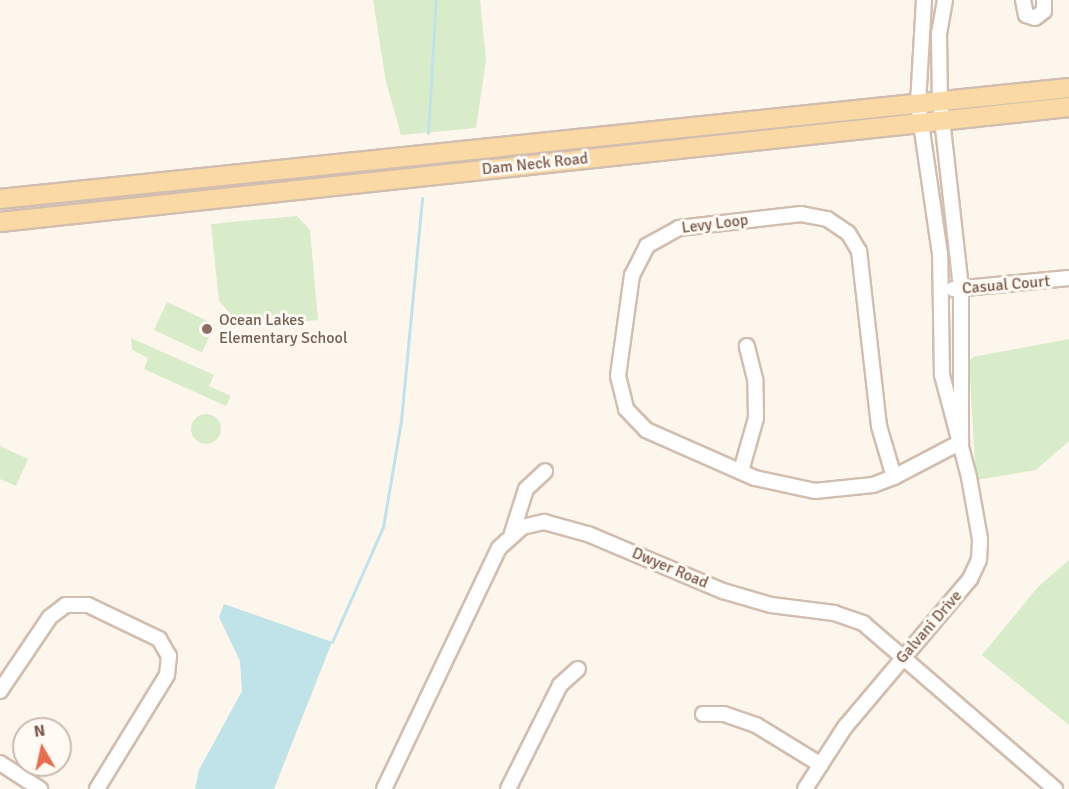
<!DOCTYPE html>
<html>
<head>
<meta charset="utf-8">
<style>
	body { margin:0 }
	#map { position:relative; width:1069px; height:789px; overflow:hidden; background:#fdf6ec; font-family:Signika,sans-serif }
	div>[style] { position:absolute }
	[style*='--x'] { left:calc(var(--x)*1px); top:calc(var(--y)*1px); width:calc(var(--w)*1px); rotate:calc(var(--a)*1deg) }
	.green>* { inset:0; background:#d8ecc9; transform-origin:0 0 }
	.round { border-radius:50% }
	.water>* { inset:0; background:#bfe3e8 }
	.stream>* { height:3px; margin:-1.5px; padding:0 1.5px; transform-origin:1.5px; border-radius:1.5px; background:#bfe3e8 }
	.roads { filter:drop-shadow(2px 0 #d1beb0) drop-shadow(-2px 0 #d1beb0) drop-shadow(0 2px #d1beb0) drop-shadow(0 -2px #d1beb0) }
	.minor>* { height:14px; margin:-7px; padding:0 7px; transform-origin:7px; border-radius:7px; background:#fff }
	.major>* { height:18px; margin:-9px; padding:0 9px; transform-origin:9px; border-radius:9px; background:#fbd9a5 }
	.dots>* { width:16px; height:16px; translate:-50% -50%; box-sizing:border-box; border:3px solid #fffaf3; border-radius:50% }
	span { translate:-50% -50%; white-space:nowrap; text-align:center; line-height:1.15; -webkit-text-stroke:6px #fffaf3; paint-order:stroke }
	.street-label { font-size:16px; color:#7a5c4d }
	.education-label { font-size:16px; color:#785e54 }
	.left { translate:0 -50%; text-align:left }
	.north { position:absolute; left:12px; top:717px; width:60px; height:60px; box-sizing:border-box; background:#fffaf3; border:2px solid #cabbb1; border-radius:50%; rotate:351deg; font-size:16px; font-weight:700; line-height:24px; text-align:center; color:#7a5c4d }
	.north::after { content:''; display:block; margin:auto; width:21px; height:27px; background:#e76f51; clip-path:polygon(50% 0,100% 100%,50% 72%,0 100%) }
</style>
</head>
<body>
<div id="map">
	<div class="green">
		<div style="clip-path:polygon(373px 0,480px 0,486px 60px,476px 128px,401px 135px,386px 82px)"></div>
		<div style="clip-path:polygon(297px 216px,310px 230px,318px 320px,242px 327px,219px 301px,211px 224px)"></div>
		<div style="left:167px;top:302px;width:53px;height:31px;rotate:25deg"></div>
		<div style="clip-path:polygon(131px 338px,214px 375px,209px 386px,231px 396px,226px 406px,144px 369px,148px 358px,132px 350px)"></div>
		<div style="clip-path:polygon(1069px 339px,1069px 441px,1036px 470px,976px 480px,969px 362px,973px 357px)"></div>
		<div class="round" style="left:191px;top:414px;width:30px;height:30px"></div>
		<div style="clip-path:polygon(0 446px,28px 459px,16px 486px,0 479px)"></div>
		<div style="clip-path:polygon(1069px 560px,1069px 725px,982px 655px,1038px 587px)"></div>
	</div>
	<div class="water">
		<div style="clip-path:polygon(224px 604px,332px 642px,274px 789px,195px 789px,199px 770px,242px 691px,240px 661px,219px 617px)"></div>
	</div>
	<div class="stream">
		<div style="--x:428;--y:133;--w:133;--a:-86.6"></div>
		<div style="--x:332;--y:642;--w:126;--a:-66.1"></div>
		<div style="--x:383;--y:527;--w:108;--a:-80.4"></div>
		<div style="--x:401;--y:421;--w:224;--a:-84.6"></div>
	</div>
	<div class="roads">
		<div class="minor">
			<div style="--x:945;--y:0;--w:34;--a:100"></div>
			<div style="--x:939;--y:33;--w:68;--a:89.2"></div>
			<div style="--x:940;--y:101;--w:189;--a:83.6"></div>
			<div style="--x:961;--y:289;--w:153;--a:90"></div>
			<div style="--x:1023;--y:0;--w:15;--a:79"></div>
			<div style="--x:1026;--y:15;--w:9;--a:18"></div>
			<div style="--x:1035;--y:18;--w:11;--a:-38"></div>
			<div style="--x:1044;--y:11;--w:11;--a:-90"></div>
			<div style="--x:953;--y:289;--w:117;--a:-5.4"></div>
			<div style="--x:741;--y:471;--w:55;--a:-74.2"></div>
			<div style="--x:756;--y:418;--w:39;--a:-91"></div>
			<div style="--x:755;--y:379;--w:34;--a:-104"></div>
			<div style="--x:894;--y:477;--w:53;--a:-106.4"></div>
			<div style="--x:879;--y:426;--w:176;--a:-96.5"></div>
			<div style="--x:859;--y:251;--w:21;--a:-121"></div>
			<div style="--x:848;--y:233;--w:25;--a:-146"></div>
			<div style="--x:827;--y:219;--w:26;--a:-169"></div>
			<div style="--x:801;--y:214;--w:123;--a:173.5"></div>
			<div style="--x:679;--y:228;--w:37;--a:151"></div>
			<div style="--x:647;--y:246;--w:33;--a:117"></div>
			<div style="--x:632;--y:275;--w:102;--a:97.9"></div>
			<div style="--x:618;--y:376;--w:34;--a:76"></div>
			<div style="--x:626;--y:409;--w:29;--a:46"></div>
			<div style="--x:646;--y:430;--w:119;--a:23.8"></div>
			<div style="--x:755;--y:478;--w:61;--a:12.2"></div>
			<div style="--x:815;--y:491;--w:58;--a:-5.9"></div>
			<div style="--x:873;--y:485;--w:22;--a:-21"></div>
			<div style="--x:894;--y:477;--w:76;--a:-27.6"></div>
			<div style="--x:512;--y:533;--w:46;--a:-72.3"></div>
			<div style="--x:526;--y:489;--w:26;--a:-43"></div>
			<div style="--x:0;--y:691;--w:89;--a:-56"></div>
			<div style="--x:50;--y:617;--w:20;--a:-37"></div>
			<div style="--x:66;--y:605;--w:22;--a:0"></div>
			<div style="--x:88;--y:605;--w:79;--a:25.6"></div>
			<div style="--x:159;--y:639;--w:20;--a:60"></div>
			<div style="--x:169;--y:656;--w:19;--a:96"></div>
			<div style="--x:167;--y:675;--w:134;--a:121.6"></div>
			<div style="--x:703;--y:714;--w:21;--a:0"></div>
			<div style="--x:724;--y:714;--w:34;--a:19"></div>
			<div style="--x:756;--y:725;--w:76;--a:31.6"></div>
			<div style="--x:0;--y:763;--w:48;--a:33"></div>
			<div style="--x:384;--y:789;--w:267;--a:-64.5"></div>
			<div style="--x:499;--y:548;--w:31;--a:-42"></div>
			<div style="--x:522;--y:527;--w:23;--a:-13"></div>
			<div style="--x:544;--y:522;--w:46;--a:15.3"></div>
			<div style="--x:588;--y:534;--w:147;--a:22.9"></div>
			<div style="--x:723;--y:591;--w:50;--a:16.3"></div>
			<div style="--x:771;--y:605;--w:64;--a:7.2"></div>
			<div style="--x:834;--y:613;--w:31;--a:19"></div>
			<div style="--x:863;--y:623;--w:254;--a:40.8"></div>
			<div style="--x:508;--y:789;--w:116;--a:-63.4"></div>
			<div style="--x:560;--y:685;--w:24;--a:-42"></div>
			<div style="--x:805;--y:789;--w:74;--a:-57.2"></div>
			<div style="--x:845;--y:727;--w:194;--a:-49.8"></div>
			<div style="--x:970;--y:579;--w:21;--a:-65"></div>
			<div style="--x:979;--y:560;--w:21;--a:-87"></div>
			<div style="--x:980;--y:539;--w:63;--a:-100.1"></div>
			<div style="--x:969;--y:477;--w:106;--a:-104.8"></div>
			<div style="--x:942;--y:375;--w:121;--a:-90.9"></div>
			<div style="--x:940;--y:254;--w:152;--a:-98.3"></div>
			<div style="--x:918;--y:104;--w:104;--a:-86.7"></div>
		</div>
		<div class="major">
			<div style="--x:0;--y:199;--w:1075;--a:-5.93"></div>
			<div style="--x:0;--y:222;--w:1075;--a:-6.14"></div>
		</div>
	</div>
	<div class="dots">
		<div style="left:207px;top:329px;background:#8d6e63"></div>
	</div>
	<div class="street-label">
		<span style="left:535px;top:164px;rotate:-6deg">Dam Neck Road</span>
		<span style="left:715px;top:224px;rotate:-7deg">Levy Loop</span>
		<span style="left:1006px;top:285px;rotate:-5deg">Casual Court</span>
		<span style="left:670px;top:568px;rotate:23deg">Dwyer Road</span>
		<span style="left:929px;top:627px;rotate:-49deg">Galvani Drive</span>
	</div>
	<div class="education-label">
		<span class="left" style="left:219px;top:329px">Ocean Lakes<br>Elementary School</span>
	</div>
	<div class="north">N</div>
</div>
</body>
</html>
